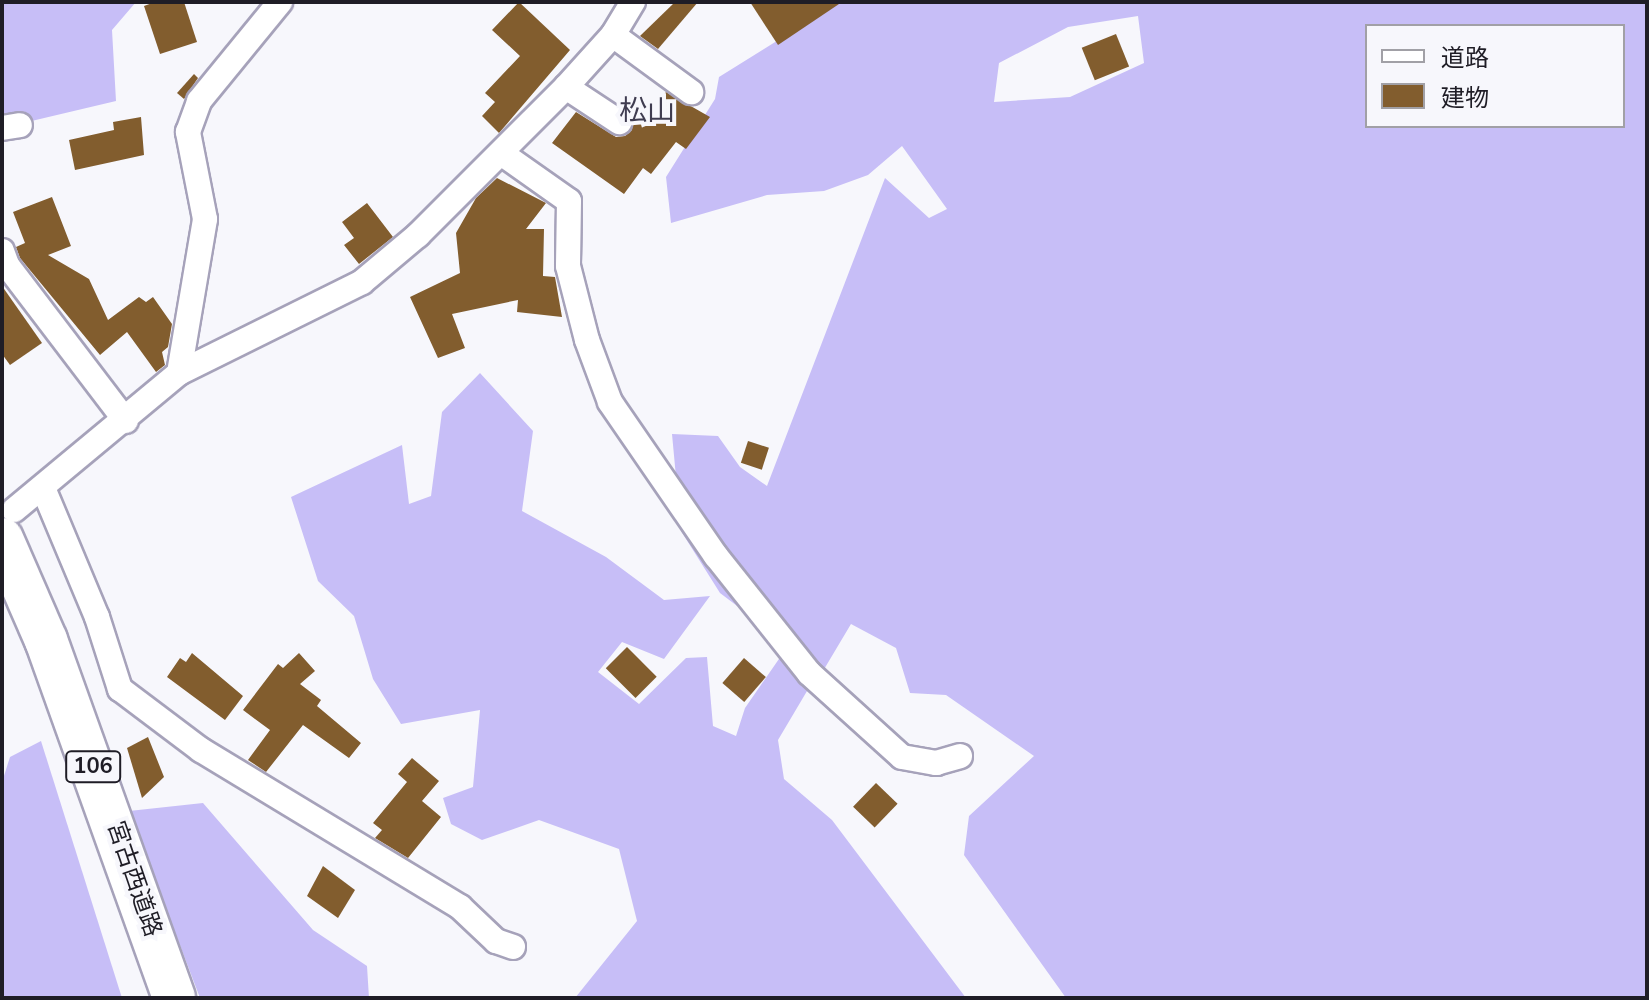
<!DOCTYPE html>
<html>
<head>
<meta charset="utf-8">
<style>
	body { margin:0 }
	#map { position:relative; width:1649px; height:1000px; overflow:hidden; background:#f7f7fc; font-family:"Nunito Sans","Noto Sans JP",sans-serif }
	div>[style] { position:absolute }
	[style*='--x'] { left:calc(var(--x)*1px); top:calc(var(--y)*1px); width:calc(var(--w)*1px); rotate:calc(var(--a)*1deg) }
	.forest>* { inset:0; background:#c7bef7 }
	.building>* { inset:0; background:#825d2e; transform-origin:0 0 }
	.roads { filter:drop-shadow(2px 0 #a6a2ba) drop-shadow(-2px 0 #a6a2ba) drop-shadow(0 2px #a6a2ba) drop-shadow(0 -2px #a6a2ba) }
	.street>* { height:24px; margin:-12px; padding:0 12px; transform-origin:12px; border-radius:12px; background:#fff }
	.highway>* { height:42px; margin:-21px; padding:0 21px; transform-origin:21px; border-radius:21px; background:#fff }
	span { translate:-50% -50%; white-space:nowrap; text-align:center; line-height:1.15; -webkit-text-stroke:8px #f7f7fc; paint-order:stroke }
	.shield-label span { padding:2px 6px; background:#f7f7fc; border:2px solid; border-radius:6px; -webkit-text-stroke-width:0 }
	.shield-label { font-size:22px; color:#1f1d26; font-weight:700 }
	.street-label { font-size:24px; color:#1f1d26 }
	.quarter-label { font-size:28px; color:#3f3c50 }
	.frame { position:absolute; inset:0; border:4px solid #1f1d26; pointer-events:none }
	.legend { position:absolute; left:1365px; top:24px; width:260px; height:104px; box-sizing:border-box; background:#f7f7fc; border:2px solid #a1a0a6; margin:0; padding:10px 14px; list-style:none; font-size:24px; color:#1f1d26 }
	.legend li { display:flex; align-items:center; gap:16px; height:40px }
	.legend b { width:40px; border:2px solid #a1a0a6 }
</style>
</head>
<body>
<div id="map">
	<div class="forest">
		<div style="clip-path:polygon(2px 2px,136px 2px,112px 30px,116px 101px,2px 128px)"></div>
		<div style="clip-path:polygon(evenodd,839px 2px,1647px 2px,1647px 998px,1066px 998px,964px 855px,969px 816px,1034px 756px,946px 695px,910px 693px,896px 648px,851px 624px,823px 671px,720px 593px,681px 531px,672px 434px,718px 436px,740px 467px,767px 486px,885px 178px,929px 218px,947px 209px,902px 146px,868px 175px,824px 191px,767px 195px,671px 223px,666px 177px,715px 99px,719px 77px,839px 2px,1138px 16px,1144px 63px,1070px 97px,994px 102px,999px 63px,1068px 27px,1138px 16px,839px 2px,1367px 26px,1623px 26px,1623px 126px,1367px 126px,1367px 26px)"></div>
		<div style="clip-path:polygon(480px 373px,533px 431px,522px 511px,606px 557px,664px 600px,710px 596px,664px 659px,622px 642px,598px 672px,639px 704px,686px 658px,707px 657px,713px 726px,736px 736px,745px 708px,781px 656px,810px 686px,778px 740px,784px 779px,832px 820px,966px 998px,575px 998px,637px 921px,619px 849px,539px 820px,482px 840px,451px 824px,443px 798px,473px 787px,480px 710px,401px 724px,373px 679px,354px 616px,318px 581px,291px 497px,402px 445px,409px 504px,431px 496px,442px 412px)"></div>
		<div style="clip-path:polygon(41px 741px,122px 998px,2px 998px,3px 779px,10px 757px)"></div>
		<div style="clip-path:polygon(203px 803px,313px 930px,367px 966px,369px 998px,200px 998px,129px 811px)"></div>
	</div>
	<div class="building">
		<div style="clip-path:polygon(155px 2px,184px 2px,197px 42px,160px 54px,144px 6px)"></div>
		<div style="clip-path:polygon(519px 2px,570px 50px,499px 133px,482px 116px,495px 102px,485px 93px,520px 56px,492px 30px)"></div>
		<div style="clip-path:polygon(675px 2px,698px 2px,658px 49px,640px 36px)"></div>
		<div style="clip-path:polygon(750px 2px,842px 2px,778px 45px)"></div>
		<div style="left:1116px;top:34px;width:35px;height:37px;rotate:68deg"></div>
		<div style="clip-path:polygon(194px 74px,198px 78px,184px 99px,177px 93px)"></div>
		<div style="clip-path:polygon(666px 92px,710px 117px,686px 149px,676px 142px,651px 174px,643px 168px,624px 194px,552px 143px,576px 112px,616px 137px,625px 136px,632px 130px,631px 113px,640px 99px,655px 108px)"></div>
		<div style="clip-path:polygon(141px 117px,144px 155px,75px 170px,69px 140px,114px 130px,113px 122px)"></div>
		<div style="clip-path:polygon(497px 178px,546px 203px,526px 229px,544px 229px,543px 276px,555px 277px,562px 317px,517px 312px,518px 300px,452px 314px,465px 348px,438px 358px,410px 297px,460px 273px,456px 233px,476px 198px)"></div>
		<div style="clip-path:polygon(52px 197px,71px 246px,48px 255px,89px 279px,108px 320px,139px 297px,146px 302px,153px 297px,172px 324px,168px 347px,162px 352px,165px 365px,156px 372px,127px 332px,100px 355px,20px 258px,16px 247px,25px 243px,13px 212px)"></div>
		<div style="clip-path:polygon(367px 203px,393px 237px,359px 264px,344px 245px,354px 238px,342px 222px)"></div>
		<div style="clip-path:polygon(2px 286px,42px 343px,10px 365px,2px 354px)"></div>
		<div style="left:748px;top:441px;width:22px;height:23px;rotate:18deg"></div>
		<div style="left:627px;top:647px;width:42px;height:30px;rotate:45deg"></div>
		<div style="clip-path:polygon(192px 653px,243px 696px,225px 720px,167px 677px,180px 658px,186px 662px)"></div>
		<div style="clip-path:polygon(299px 653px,315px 671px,300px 684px,321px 700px,317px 706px,361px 743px,349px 758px,303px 725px,266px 772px,248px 760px,270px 730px,243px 710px,278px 664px,283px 668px)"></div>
		<div style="left:744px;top:658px;width:29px;height:33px;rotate:41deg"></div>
		<div style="clip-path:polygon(148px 737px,164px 777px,142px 798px,127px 748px)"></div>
		<div style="clip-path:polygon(412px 758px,439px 781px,422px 801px,441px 817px,408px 858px,375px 838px,382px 830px,373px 823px,407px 782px,398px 774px)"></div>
		<div style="left:876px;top:783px;width:30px;height:33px;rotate:44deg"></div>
		<div style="clip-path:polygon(323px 866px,355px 890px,338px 918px,307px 896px)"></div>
	</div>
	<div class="roads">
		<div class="street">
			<div style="--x:613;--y:35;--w:97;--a:36.2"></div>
			<div style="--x:566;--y:87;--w:64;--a:33.4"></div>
			<div style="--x:2;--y:128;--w:18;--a:-9"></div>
			<div style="--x:501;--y:153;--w:83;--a:35.2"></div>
			<div style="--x:569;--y:201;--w:65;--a:90.9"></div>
			<div style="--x:568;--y:266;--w:76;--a:75.6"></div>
			<div style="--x:587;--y:340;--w:66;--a:69.6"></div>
			<div style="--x:610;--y:402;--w:187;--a:55.5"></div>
			<div style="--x:716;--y:556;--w:149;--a:51.5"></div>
			<div style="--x:809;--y:673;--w:125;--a:42.1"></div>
			<div style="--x:902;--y:757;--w:35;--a:10"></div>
			<div style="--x:936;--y:763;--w:25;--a:-16"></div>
			<div style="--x:2;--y:251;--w:15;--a:70"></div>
			<div style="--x:7;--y:265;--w:196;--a:52.7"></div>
			<div style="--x:179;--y:373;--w:156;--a:-80.4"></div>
			<div style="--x:205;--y:219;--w:89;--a:-101.1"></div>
			<div style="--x:188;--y:132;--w:33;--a:-70"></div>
			<div style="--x:199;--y:101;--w:128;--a:-50.7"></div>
			<div style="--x:43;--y:488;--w:140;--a:67.3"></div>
			<div style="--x:97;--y:617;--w:76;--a:72.3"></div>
			<div style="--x:120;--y:689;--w:101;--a:37"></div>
			<div style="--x:201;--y:750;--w:303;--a:31.2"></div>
			<div style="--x:460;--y:907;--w:50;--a:43.4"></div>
			<div style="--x:496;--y:941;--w:18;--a:19"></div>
			<div style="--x:14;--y:510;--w:214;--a:-39.7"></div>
			<div style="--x:179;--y:373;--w:204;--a:-26.4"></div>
			<div style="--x:362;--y:282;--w:73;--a:-40"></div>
			<div style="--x:418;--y:235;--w:209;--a:-45"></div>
			<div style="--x:566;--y:87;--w:70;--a:-47.9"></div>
			<div style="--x:613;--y:35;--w:39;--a:-59"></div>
		</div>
		<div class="highway">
			<div style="--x:2;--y:539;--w:110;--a:66.5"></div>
			<div style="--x:46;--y:640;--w:380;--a:70.3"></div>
		</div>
	</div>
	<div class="shield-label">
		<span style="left:93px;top:767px">106</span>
	</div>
	<div class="street-label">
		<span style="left:134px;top:879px;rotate:71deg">宮古西道路</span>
	</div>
	<div class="quarter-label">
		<span style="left:647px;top:111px">松山</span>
	</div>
	<div class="frame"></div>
	<ul class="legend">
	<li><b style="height:10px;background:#fff"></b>道路</li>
	<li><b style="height:22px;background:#825d2e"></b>建物</li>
	</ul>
</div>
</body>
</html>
